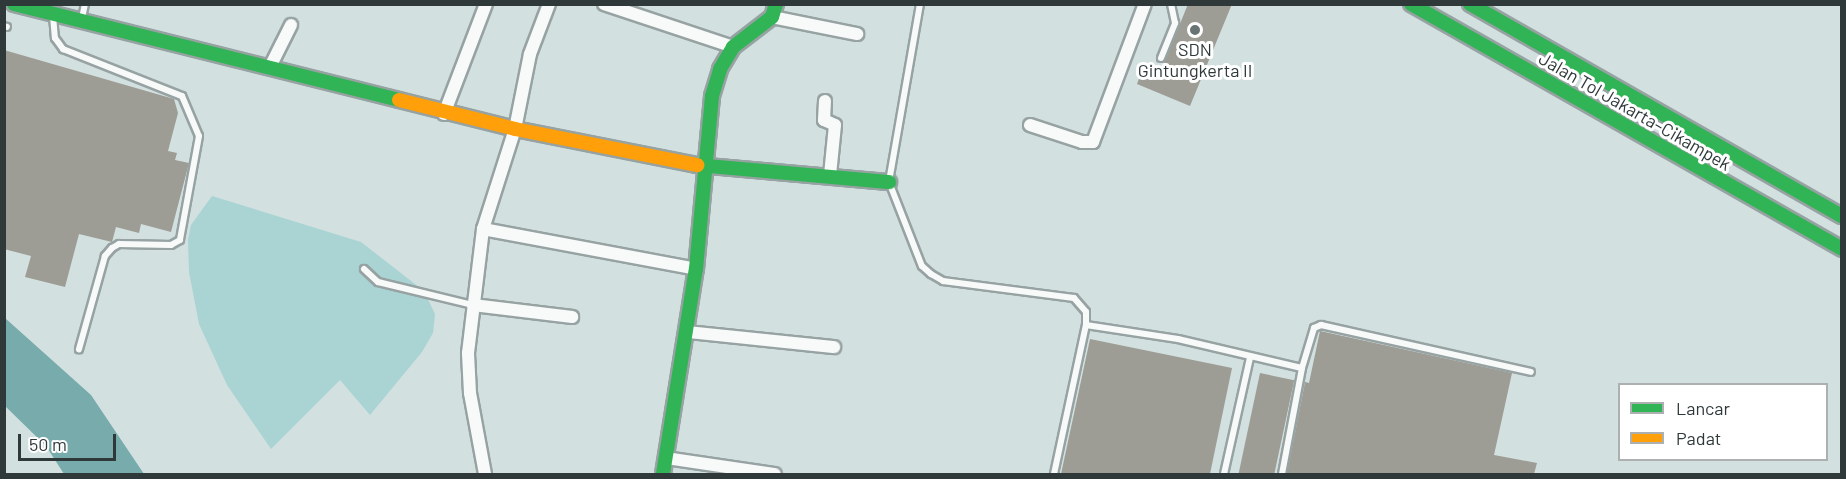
<!DOCTYPE html>
<html>
<head>
<meta charset="utf-8">
<style>
	body { margin:0 }
	#map { position:relative; width:1846px; height:479px; overflow:hidden; background:#d2e0e0; font-family:Barlow,sans-serif }
	div>[style] { position:absolute }
	[style*='--x'] { left:calc(var(--x)*1px); top:calc(var(--y)*1px); width:calc(var(--w)*1px); rotate:calc(var(--a)*1deg) }
	.green>* { inset:0; background:#aad3d3 }
	.water>* { inset:0; background:#78abac }
	.building>* { inset:0; background:#9d9c95; transform-origin:0 0 }
	.roads { filter:drop-shadow(2px 0 #97a2a2) drop-shadow(-2px 0 #97a2a2) drop-shadow(0 2px #97a2a2) drop-shadow(0 -2px #97a2a2) }
	.lane>* { height:6px; margin:-3px; padding:0 3px; transform-origin:3px; border-radius:3px; background:#f8fafa }
	.street>* { height:12px; margin:-6px; padding:0 6px; transform-origin:6px; border-radius:6px; background:#f8fafa }
	.fast>* { height:14px; margin:-7px; padding:0 7px; transform-origin:7px; border-radius:7px; background:#30b455 }
	.slow>* { height:14px; margin:-7px; padding:0 7px; transform-origin:7px; border-radius:7px; background:#ff9f0a }
	.dots>* { width:16px; height:16px; translate:-50% -50%; box-sizing:border-box; border:3px solid #fff; border-radius:50% }
	span { translate:-50% -50%; white-space:nowrap; text-align:center; line-height:1.15; -webkit-text-stroke:6px #fff; paint-order:stroke }
	.poi-label { font-size:18px; color:#2f3939 }
	.street-label { font-size:18px; color:#2f3939 }
	.frame { position:absolute; inset:0; border:6px solid #2f3939; pointer-events:none }
	.legend { position:absolute; left:1618px; top:383px; width:210px; height:78px; box-sizing:border-box; background:#fff; border:2px solid #acb0b0; margin:0; padding:8px 10px; list-style:none; font-size:18px; color:#2f3939 }
	.legend li { display:flex; align-items:center; gap:12px; height:30px }
	.legend b { width:30px; border:2px solid #acb0b0 }
	.scale { position:absolute; left:18px; top:434px; width:98px; height:27px; box-sizing:border-box; border:3px solid #2f3939; border-top:0; padding-left:8px; font-size:18px; line-height:21px; white-space:nowrap; color:#2f3939; -webkit-text-stroke:4px #fff; paint-order:stroke }
</style>
</head>
<body>
<div id="map">
	<div class="green">
		<div style="clip-path:polygon(212px 196px,361px 242px,424px 291px,435px 314px,433px 333px,422px 352px,370px 415px,340px 380px,271px 449px,227px 385px,199px 324px,189px 272px,188px 240px,191px 225px)"></div>
	</div>
	<div class="water">
		<div style="clip-path:polygon(5px 318px,91px 395px,144px 474px,64px 474px,46px 446px,5px 406px)"></div>
	</div>
	<div class="building">
		<div style="clip-path:polygon(1188px 4px,1232px 4px,1190px 106px,1137px 84px,1144px 65px,1161px 71px)"></div>
		<div style="clip-path:polygon(4px 50px,174px 99px,178px 113px,168px 151px,177px 153px,175px 160px,189px 163px,171px 232px,141px 224px,139px 233px,116px 227px,112px 242px,79px 234px,65px 287px,25px 277px,31px 256px,4px 249px)"></div>
		<div style="clip-path:polygon(1320px 331px,1512px 373px,1494px 455px,1537px 463px,1534px 474px,1287px 474px,1305px 382px,1309px 383px)"></div>
		<div style="clip-path:polygon(1090px 339px,1232px 368px,1210px 474px,1061px 474px)"></div>
		<div style="left:1260px;top:373px;width:35px;height:103px;rotate:12deg"></div>
	</div>
	<div class="roads">
		<div class="lane">
			<div style="--x:920;--y:4;--w:181;--a:99.9"></div>
			<div style="--x:889;--y:182;--w:90;--a:68.6"></div>
			<div style="--x:922;--y:266;--w:12;--a:42"></div>
			<div style="--x:931;--y:274;--w:14;--a:30"></div>
			<div style="--x:943;--y:281;--w:132;--a:7.4"></div>
			<div style="--x:1074;--y:298;--w:18;--a:49"></div>
			<div style="--x:1086;--y:312;--w:13;--a:90"></div>
			<div style="--x:1086;--y:325;--w:93;--a:8.7"></div>
			<div style="--x:1178;--y:339;--w:127;--a:13.2"></div>
			<div style="--x:1302;--y:368;--w:42;--a:-73.3"></div>
			<div style="--x:1314;--y:328;--w:8;--a:-23"></div>
			<div style="--x:1321;--y:325;--w:215;--a:12.6"></div>
			<div style="--x:53;--y:16;--w:22;--a:85"></div>
			<div style="--x:55;--y:38;--w:14;--a:54"></div>
			<div style="--x:63;--y:49;--w:128;--a:21.6"></div>
			<div style="--x:182;--y:96;--w:43;--a:67"></div>
			<div style="--x:199;--y:136;--w:106;--a:100.4"></div>
			<div style="--x:180;--y:240;--w:10;--a:151"></div>
			<div style="--x:171;--y:245;--w:52;--a:-178.9"></div>
			<div style="--x:119;--y:244;--w:8;--a:150"></div>
			<div style="--x:112;--y:248;--w:11;--a:131"></div>
			<div style="--x:105;--y:256;--w:97;--a:105.6"></div>
			<div style="--x:82;--y:18;--w:14;--a:-78"></div>
			<div style="--x:4;--y:26;--w:3;--a:18"></div>
			<div style="--x:1161;--y:58;--w:38;--a:-68"></div>
			<div style="--x:1175;--y:23;--w:19;--a:-102"></div>
			<div style="--x:364;--y:269;--w:19;--a:43"></div>
			<div style="--x:378;--y:282;--w:98;--a:13.6"></div>
			<div style="--x:1054;--y:474;--w:152;--a:-77.9"></div>
			<div style="--x:1224;--y:474;--w:119;--a:-77.4"></div>
			<div style="--x:1282;--y:474;--w:108;--a:-79.3"></div>
		</div>
		<div class="street">
			<div style="--x:604;--y:4;--w:136;--a:18.4"></div>
			<div style="--x:772;--y:17;--w:87;--a:11.3"></div>
			<div style="--x:270;--y:67;--w:47;--a:-63.4"></div>
			<div style="--x:825;--y:101;--w:19;--a:93"></div>
			<div style="--x:824;--y:120;--w:12;--a:24"></div>
			<div style="--x:835;--y:125;--w:50;--a:95.7"></div>
			<div style="--x:444;--y:114;--w:118;--a:-69.1"></div>
			<div style="--x:1030;--y:125;--w:55;--a:18.1"></div>
			<div style="--x:1082;--y:142;--w:11;--a:0"></div>
			<div style="--x:1093;--y:142;--w:147;--a:-69.4"></div>
			<div style="--x:483;--y:229;--w:217;--a:10.6"></div>
			<div style="--x:473;--y:305;--w:100;--a:6.9"></div>
			<div style="--x:688;--y:332;--w:147;--a:5.9"></div>
			<div style="--x:666;--y:458;--w:110;--a:8.4"></div>
			<div style="--x:485;--y:474;--w:82;--a:-100.5"></div>
			<div style="--x:470;--y:393;--w:40;--a:-92.9"></div>
			<div style="--x:468;--y:353;--w:125;--a:-83.1"></div>
			<div style="--x:483;--y:229;--w:105;--a:-72.3"></div>
			<div style="--x:515;--y:129;--w:76;--a:-78.7"></div>
			<div style="--x:530;--y:54;--w:53;--a:-69.2"></div>
		</div>
		<div class="fast">
			<div style="--x:14;--y:4;--w:397;--a:14"></div>
			<div style="--x:1411;--y:4;--w:496;--a:29.6"></div>
			<div style="--x:1470;--y:4;--w:428;--a:29.7"></div>
			<div style="--x:697;--y:165;--w:193;--a:5.1"></div>
			<div style="--x:663;--y:474;--w:208;--a:-80.9"></div>
			<div style="--x:696;--y:269;--w:174;--a:-84.7"></div>
			<div style="--x:712;--y:96;--w:28;--a:-73"></div>
			<div style="--x:720;--y:69;--w:26;--a:-59"></div>
			<div style="--x:733;--y:47;--w:49;--a:-37.6"></div>
			<div style="--x:772;--y:17;--w:14;--a:-73"></div>
		</div>
		<div class="slow">
			<div style="--x:399;--y:100;--w:120;--a:14"></div>
			<div style="--x:515;--y:129;--w:186;--a:11.2"></div>
		</div>
	</div>
	<div class="dots">
		<div style="left:1195px;top:30px;background:#687373"></div>
	</div>
	<div class="poi-label">
		<span style="left:1195px;top:60px">SDN<br>Gintungkerta II</span>
	</div>
	<div class="street-label">
		<span style="left:1635px;top:111px;rotate:30deg">Jalan Tol Jakarta–Cikampek</span>
	</div>
	<div class="frame"></div>
	<ul class="legend">
	<li><b style="height:8px;background:#30b455"></b>Lancar</li>
	<li><b style="height:8px;background:#ff9f0a"></b>Padat</li>
	</ul>
	<div class="scale">50 m</div>
</div>
</body>
</html>
